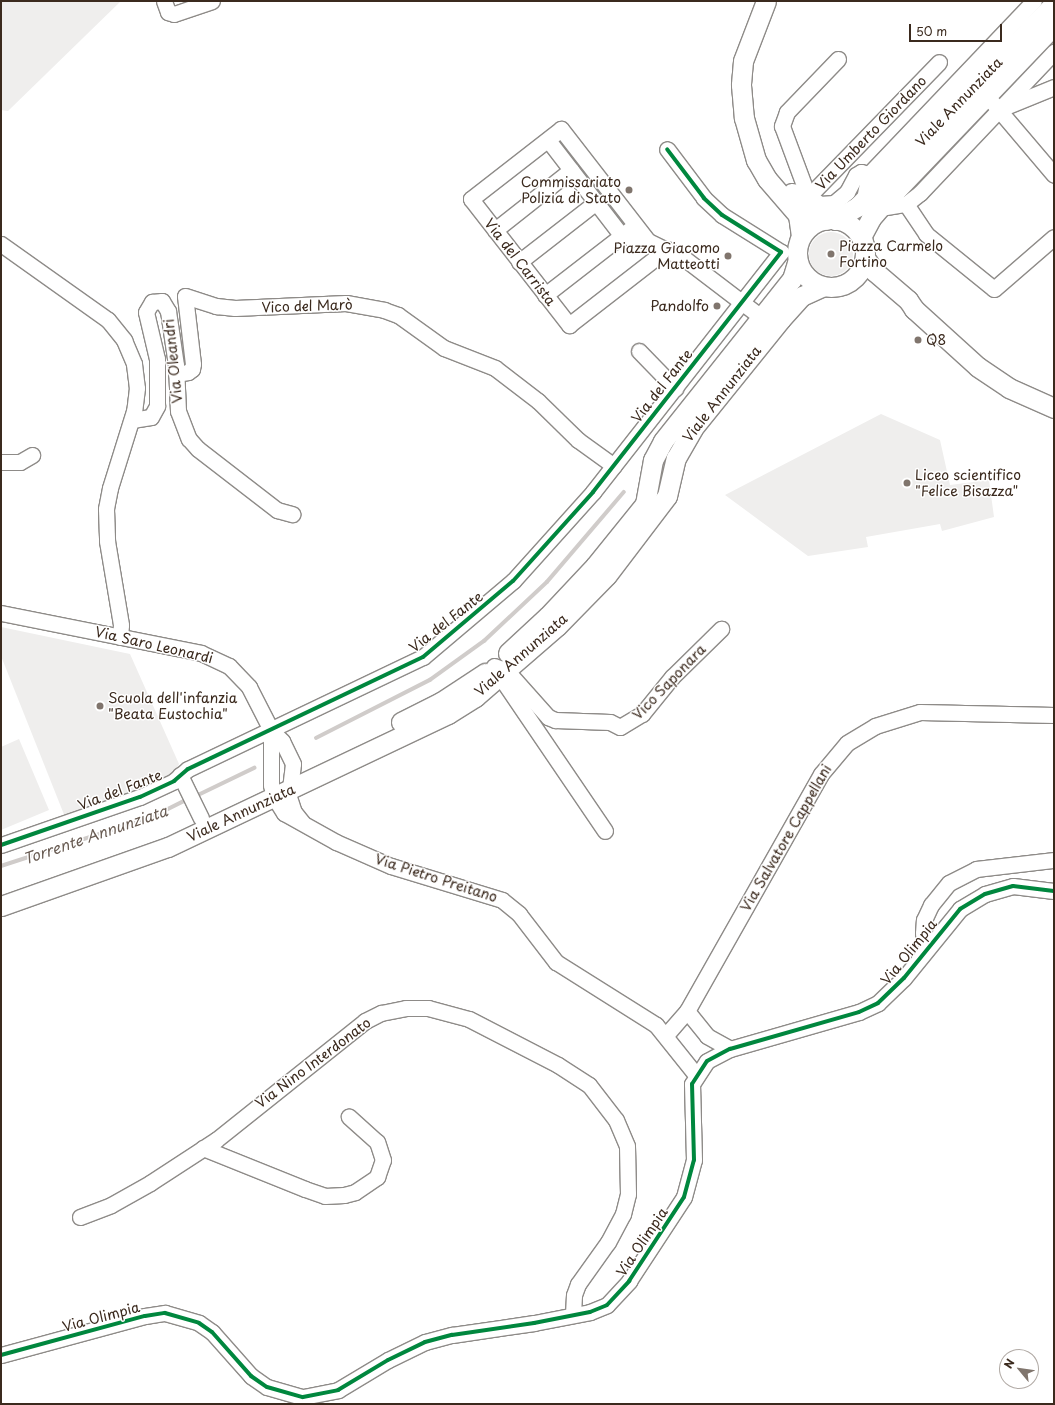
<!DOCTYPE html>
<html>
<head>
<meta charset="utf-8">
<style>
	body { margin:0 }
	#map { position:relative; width:1055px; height:1405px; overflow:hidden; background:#fff; font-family:"Playpen Sans",sans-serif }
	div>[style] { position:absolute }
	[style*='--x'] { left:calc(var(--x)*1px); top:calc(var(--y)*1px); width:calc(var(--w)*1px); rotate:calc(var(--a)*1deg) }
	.built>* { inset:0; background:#efeeed }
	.round { border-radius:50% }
	.stream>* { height:3.5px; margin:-1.75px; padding:0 1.75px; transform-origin:1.75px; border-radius:1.75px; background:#d0ccca }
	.roads { filter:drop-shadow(1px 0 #8e8b88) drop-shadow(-1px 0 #8e8b88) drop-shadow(0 1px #8e8b88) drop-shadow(0 -1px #8e8b88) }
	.minor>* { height:15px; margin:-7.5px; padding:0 7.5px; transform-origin:7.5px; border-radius:7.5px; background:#fff }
	.major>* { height:19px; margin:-9.5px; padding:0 9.5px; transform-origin:9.5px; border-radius:9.5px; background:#fff }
	.major>.ring { margin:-9.5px; padding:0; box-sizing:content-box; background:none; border:19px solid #fff; border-radius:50% }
	.cycleway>* { height:4px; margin:-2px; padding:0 2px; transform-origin:2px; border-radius:2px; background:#00873e }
	.dots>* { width:11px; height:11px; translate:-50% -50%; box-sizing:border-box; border:2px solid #fff; border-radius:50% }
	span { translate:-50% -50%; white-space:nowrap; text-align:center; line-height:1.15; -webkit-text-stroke:3px #fff; paint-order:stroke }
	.street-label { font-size:14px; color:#3b2a1e }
	.poi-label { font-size:14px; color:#3b2a1e }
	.right { translate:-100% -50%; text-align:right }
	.left { translate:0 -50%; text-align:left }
	.water-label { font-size:15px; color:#685b52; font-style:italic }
	.frame { position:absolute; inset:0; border:2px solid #3b2a1e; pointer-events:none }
	.north { position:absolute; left:999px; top:1349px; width:40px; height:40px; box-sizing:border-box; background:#fff; border:1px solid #b1aaa5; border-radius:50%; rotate:299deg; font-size:11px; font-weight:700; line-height:16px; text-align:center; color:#3b2a1e }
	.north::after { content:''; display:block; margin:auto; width:14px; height:18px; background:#80756d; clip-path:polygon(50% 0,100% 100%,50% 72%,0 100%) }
	.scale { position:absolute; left:909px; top:24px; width:93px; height:18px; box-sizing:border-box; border:2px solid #3b2a1e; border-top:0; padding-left:5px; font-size:12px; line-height:14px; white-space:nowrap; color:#3b2a1e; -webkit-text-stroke:3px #fff; paint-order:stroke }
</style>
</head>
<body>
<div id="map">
	<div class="built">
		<div style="clip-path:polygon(1px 1px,121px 1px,8px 111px,1px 110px)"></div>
		<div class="round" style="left:809px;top:232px;width:44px;height:44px"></div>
		<div style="clip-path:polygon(881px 414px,940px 440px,950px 485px,989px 480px,994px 517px,942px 531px,940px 524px,866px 537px,868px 547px,808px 556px,725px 495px)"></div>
		<div style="clip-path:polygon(1px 627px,130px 654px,179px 764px,173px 776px,139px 792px,65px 817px,1px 656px)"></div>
		<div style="clip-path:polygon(19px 739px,49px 810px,1px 830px,1px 747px)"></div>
	</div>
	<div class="stream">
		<div style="--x:316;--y:738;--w:128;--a:-27"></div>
		<div style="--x:430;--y:680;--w:67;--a:-35.8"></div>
		<div style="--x:484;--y:641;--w:86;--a:-43.1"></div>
		<div style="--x:547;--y:582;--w:118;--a:-49.5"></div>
		<div style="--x:194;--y:797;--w:67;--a:-25.8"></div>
		<div style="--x:1;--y:866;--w:159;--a:-18"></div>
		<div style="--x:152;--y:817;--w:40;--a:-26.6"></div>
	</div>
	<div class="roads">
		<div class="minor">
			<div style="--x:164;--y:1;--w:12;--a:70"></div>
			<div style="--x:168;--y:12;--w:6;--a:18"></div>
			<div style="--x:174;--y:14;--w:40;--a:-18.9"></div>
			<div style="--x:838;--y:59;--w:74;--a:133.9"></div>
			<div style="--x:787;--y:112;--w:15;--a:110"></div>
			<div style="--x:782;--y:126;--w:75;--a:69.6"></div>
			<div style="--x:808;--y:196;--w:14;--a:34"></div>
			<div style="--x:820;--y:204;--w:14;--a:-4"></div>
			<div style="--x:834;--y:203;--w:17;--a:-40"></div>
			<div style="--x:847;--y:192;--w:19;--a:-62"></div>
			<div style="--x:856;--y:175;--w:6;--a:-31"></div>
			<div style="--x:861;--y:172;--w:8;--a:14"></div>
			<div style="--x:993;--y:103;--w:94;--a:49.7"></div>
			<div style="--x:1005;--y:107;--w:53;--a:-22.2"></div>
			<div style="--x:548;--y:140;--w:121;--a:52.4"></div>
			<div style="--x:622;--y:236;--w:26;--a:11"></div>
			<div style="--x:648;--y:241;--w:41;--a:25.9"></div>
			<div style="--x:685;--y:259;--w:96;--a:37.3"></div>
			<div style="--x:864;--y:199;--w:25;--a:-79"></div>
			<div style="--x:869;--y:174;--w:239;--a:-46.4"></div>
			<div style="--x:803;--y:202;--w:195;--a:-45.8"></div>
			<div style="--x:906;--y:204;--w:36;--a:56"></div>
			<div style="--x:926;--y:234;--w:87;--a:39"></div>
			<div style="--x:994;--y:289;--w:79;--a:-40.9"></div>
			<div style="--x:880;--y:208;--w:26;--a:-9"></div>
			<div style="--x:906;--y:204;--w:18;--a:-38"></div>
			<div style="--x:920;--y:193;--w:195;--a:-46.5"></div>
			<div style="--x:495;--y:230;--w:97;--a:-38.3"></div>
			<div style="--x:648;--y:241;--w:142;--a:-127.8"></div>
			<div style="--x:561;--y:129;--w:114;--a:142.1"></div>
			<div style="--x:471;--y:199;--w:160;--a:52.1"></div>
			<div style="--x:569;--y:325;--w:124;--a:-37.8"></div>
			<div style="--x:1;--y:244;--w:131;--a:35.4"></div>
			<div style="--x:108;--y:320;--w:26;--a:51"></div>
			<div style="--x:124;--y:340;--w:26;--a:67"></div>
			<div style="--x:134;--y:364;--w:24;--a:83"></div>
			<div style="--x:137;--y:388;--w:23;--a:97"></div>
			<div style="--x:134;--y:411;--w:81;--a:107.3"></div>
			<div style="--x:110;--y:488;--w:21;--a:101"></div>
			<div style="--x:106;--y:509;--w:32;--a:88"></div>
			<div style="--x:107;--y:541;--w:85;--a:80.5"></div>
			<div style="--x:121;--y:625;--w:12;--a:95"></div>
			<div style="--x:519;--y:262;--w:98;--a:-37.9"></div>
			<div style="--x:545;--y:295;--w:108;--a:-37.8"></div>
			<div style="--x:639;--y:351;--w:52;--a:45.8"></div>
			<div style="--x:176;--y:374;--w:12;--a:-9"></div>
			<div style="--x:188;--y:372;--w:5;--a:-37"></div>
			<div style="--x:192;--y:369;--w:5;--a:-79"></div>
			<div style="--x:193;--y:364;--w:68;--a:-96.7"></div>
			<div style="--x:185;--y:296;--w:33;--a:18"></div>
			<div style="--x:216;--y:306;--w:19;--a:6"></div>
			<div style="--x:235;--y:308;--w:111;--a:-2.6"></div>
			<div style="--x:346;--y:303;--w:39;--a:10"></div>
			<div style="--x:384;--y:310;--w:15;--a:20"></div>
			<div style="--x:398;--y:315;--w:57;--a:35.7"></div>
			<div style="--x:444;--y:348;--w:55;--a:21.4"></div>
			<div style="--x:495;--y:368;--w:54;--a:37.5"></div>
			<div style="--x:538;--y:401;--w:56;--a:44.3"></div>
			<div style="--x:578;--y:440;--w:44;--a:35.8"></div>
			<div style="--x:132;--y:420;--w:19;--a:-9"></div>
			<div style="--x:151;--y:417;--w:13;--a:-61"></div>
			<div style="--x:157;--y:406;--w:47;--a:-90"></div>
			<div style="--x:157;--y:359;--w:48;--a:-103.2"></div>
			<div style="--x:146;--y:312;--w:12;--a:-59"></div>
			<div style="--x:152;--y:302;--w:10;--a:-6"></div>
			<div style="--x:162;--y:301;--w:12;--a:59"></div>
			<div style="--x:168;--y:311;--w:55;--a:81.6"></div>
			<div style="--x:176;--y:365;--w:46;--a:87.5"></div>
			<div style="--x:178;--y:411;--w:30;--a:69"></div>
			<div style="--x:189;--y:439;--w:13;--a:48"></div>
			<div style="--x:198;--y:449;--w:100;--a:37.7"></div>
			<div style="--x:277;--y:510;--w:16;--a:15"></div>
			<div style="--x:1;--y:462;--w:19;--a:0"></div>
			<div style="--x:20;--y:462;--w:14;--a:-30"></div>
			<div style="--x:1;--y:613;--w:204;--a:11.3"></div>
			<div style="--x:201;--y:653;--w:31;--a:25"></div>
			<div style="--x:229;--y:666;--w:29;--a:46"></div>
			<div style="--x:249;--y:687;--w:48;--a:62.9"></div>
			<div style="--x:271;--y:730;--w:16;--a:45"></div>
			<div style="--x:282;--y:741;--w:25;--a:64"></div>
			<div style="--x:293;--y:764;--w:33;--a:97"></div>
			<div style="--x:289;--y:797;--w:16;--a:72"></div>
			<div style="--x:294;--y:812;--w:13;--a:51"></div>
			<div style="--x:494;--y:666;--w:14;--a:21"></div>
			<div style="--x:507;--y:671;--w:62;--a:48.3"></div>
			<div style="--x:548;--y:717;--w:8;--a:23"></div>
			<div style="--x:555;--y:720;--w:55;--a:2.1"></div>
			<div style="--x:610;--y:722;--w:11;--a:27"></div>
			<div style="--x:620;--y:727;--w:26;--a:-31"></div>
			<div style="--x:642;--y:714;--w:48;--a:-51"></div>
			<div style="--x:672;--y:677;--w:69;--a:-44.4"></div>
			<div style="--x:497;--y:672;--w:192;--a:55.8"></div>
			<div style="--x:271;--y:730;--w:55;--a:90"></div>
			<div style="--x:271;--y:785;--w:12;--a:76"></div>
			<div style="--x:274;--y:797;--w:19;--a:58"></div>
			<div style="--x:284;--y:813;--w:60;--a:29.1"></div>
			<div style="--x:336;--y:842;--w:60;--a:23.6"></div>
			<div style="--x:391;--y:866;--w:116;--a:17"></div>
			<div style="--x:502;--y:900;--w:22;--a:39"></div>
			<div style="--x:519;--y:914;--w:61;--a:52.4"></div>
			<div style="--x:556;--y:962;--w:118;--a:32.2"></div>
			<div style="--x:656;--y:1025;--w:64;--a:51.3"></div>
			<div style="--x:180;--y:775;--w:48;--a:64"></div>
			<div style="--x:1;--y:845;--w:147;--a:-19.1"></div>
			<div style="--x:140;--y:797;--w:38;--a:-25"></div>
			<div style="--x:174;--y:781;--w:18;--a:-41"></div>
			<div style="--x:188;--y:769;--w:260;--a:-25.5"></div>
			<div style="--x:423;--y:657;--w:118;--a:-40.2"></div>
			<div style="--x:513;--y:581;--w:120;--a:-48"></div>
			<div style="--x:593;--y:492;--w:305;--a:-51.9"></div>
			<div style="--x:781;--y:252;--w:70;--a:-147.9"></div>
			<div style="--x:722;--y:215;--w:25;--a:-137"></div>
			<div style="--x:704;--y:198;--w:61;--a:-127.1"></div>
			<div style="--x:926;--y:948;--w:15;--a:-101"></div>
			<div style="--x:923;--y:933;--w:13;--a:-86"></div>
			<div style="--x:924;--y:920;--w:17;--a:-65"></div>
			<div style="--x:931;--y:905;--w:28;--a:-51"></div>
			<div style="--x:949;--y:883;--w:30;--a:-27"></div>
			<div style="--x:976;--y:869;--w:79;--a:-6.6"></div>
			<div style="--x:687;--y:1011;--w:32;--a:51"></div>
			<div style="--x:707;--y:1036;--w:26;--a:29"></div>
			<div style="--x:666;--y:1035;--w:32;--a:-49"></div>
			<div style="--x:687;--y:1011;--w:272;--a:-60.5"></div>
			<div style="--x:821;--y:774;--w:40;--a:-50"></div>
			<div style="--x:847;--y:743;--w:33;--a:-31"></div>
			<div style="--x:875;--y:726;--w:47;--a:-17.3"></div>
			<div style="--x:920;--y:712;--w:134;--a:1.3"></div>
			<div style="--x:203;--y:1148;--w:110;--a:21.9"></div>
			<div style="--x:305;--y:1189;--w:21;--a:19"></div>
			<div style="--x:325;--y:1196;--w:19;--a:-3"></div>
			<div style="--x:344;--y:1195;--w:11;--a:-15"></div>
			<div style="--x:355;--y:1192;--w:27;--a:-34"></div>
			<div style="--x:377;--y:1177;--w:18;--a:-71"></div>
			<div style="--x:383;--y:1160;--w:19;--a:-108"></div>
			<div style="--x:377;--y:1142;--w:38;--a:-138"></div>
			<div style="--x:80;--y:1217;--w:33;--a:-21"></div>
			<div style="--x:111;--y:1205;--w:45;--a:-29.4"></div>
			<div style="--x:150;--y:1183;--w:79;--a:-33.1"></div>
			<div style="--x:216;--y:1140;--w:191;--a:-38.6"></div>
			<div style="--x:365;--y:1021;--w:18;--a:-27"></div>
			<div style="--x:381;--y:1013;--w:25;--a:-11"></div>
			<div style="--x:406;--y:1008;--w:22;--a:0"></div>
			<div style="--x:428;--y:1008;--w:42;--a:15"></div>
			<div style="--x:469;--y:1019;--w:100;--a:27.3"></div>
			<div style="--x:558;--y:1065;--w:37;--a:33"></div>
			<div style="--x:589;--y:1085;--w:44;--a:52.4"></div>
			<div style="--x:616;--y:1120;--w:28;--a:67"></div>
			<div style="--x:627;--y:1146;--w:48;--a:88.8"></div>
			<div style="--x:628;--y:1194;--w:21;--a:104"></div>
			<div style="--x:623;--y:1214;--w:32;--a:118"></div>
			<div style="--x:608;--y:1242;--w:52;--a:125.5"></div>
			<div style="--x:578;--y:1284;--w:12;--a:110"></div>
			<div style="--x:574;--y:1295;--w:20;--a:93"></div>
			<div style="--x:1;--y:1355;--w:149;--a:-15.2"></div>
			<div style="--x:145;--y:1316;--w:20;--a:-9"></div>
			<div style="--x:165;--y:1313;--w:35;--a:16"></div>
			<div style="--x:199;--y:1323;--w:16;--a:35"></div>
			<div style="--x:212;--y:1332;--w:59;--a:48.4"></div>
			<div style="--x:251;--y:1376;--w:19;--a:35"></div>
			<div style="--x:267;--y:1387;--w:37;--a:16"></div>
			<div style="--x:303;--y:1397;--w:36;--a:-11"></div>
			<div style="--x:338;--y:1390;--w:58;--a:-31"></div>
			<div style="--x:388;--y:1360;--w:41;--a:-25.9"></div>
			<div style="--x:425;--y:1342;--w:28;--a:-15"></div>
			<div style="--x:452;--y:1335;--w:83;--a:-8.3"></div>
			<div style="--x:534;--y:1323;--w:57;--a:-11.1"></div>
			<div style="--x:590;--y:1312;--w:18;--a:-22"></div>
			<div style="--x:607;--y:1305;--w:33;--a:-47"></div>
			<div style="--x:629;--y:1281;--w:100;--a:-56.8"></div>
			<div style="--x:684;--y:1197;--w:38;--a:-75"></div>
			<div style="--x:694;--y:1160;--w:76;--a:-91.5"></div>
			<div style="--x:692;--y:1084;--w:27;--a:-57"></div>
			<div style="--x:707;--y:1061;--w:26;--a:-28"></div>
			<div style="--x:730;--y:1049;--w:134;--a:-16"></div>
			<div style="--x:859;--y:1012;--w:21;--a:-25"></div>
			<div style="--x:878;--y:1003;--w:36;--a:-44"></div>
			<div style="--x:904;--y:978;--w:89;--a:-50.9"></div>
			<div style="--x:960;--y:909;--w:29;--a:-31"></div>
			<div style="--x:985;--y:894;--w:29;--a:-16"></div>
			<div style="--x:1013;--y:886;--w:41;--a:7"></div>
		</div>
		<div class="major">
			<div style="--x:766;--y:1;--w:64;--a:111"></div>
			<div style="--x:743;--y:61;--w:24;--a:95"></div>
			<div style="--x:741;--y:85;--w:33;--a:85"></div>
			<div style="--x:744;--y:118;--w:44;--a:74.1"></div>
			<div style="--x:756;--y:160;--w:22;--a:60"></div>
			<div style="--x:767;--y:179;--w:48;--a:49.3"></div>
			<div style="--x:798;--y:215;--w:21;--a:82"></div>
			<div style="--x:792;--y:193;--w:43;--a:38.5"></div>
			<div class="ring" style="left:797px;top:219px;width:49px;height:49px"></div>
			<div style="--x:835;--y:220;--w:26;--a:-31"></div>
			<div style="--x:857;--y:207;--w:283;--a:-45.9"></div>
			<div style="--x:861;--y:237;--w:21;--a:-62"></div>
			<div style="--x:871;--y:218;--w:23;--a:-49"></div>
			<div style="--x:886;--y:201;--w:243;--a:-46.3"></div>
			<div style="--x:865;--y:258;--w:16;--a:55"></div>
			<div style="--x:874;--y:271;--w:45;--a:40.5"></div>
			<div style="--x:908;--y:300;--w:11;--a:56"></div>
			<div style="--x:914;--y:309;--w:86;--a:42.2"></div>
			<div style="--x:978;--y:367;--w:37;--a:34"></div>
			<div style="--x:1009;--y:388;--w:49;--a:24"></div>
			<div style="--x:508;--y:653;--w:54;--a:-42.8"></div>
			<div style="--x:548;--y:616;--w:69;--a:-46.8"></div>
			<div style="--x:595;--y:566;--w:80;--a:-51.1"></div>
			<div style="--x:645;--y:504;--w:45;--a:-79.7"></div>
			<div style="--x:653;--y:460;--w:21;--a:-62"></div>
			<div style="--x:663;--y:441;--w:207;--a:-51.5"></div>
			<div style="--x:792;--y:279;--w:17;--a:-73"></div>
			<div style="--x:401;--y:722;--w:45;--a:-26.6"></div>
			<div style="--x:441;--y:702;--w:53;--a:-33.4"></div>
			<div style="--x:1;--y:906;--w:177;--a:-19.5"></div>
			<div style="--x:168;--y:847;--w:310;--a:-25.4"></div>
			<div style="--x:448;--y:714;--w:32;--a:-32"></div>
			<div style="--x:475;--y:697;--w:108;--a:-40.9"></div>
			<div style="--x:557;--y:626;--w:71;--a:-45.6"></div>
			<div style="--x:607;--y:575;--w:99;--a:-52.8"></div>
			<div style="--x:667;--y:496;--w:39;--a:-77"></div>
			<div style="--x:676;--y:458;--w:34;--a:-60"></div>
			<div style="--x:693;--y:428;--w:140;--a:-51.1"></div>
			<div style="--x:781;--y:319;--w:31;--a:-48"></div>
			<div style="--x:802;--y:296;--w:23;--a:-25"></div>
		</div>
	</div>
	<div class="cycleway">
		<div style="--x:1;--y:845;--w:147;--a:-19.1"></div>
		<div style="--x:140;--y:797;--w:38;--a:-25"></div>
		<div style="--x:174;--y:781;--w:18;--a:-41"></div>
		<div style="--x:188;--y:769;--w:260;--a:-25.5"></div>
		<div style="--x:423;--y:657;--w:118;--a:-40.2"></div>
		<div style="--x:513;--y:581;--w:120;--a:-48"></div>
		<div style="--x:593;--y:492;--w:305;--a:-51.9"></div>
		<div style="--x:781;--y:252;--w:70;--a:-147.9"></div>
		<div style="--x:722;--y:215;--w:25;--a:-137"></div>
		<div style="--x:704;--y:198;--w:61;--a:-127.1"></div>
		<div style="--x:1;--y:1355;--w:149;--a:-15.2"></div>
		<div style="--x:145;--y:1316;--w:20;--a:-9"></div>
		<div style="--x:165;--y:1313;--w:35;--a:16"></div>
		<div style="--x:199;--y:1323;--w:16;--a:35"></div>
		<div style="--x:212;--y:1332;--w:59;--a:48.4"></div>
		<div style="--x:251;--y:1376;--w:19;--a:35"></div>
		<div style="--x:267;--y:1387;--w:37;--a:16"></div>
		<div style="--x:303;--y:1397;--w:36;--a:-11"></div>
		<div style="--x:338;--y:1390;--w:58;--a:-31"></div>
		<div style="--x:388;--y:1360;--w:41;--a:-25.9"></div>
		<div style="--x:425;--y:1342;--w:28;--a:-15"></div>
		<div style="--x:452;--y:1335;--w:83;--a:-8.3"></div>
		<div style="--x:534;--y:1323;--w:57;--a:-11.1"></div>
		<div style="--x:590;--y:1312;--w:18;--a:-22"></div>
		<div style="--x:607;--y:1305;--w:33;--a:-47"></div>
		<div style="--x:629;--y:1281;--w:100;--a:-56.8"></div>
		<div style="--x:684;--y:1197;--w:38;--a:-75"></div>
		<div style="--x:694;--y:1160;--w:76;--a:-91.5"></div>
		<div style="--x:692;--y:1084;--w:27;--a:-57"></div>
		<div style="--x:707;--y:1061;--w:26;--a:-28"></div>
		<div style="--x:730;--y:1049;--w:134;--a:-16"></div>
		<div style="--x:859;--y:1012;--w:21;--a:-25"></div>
		<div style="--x:878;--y:1003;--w:36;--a:-44"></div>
		<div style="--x:904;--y:978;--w:89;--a:-50.9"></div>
		<div style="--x:960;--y:909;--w:29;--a:-31"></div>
		<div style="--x:985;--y:894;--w:29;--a:-16"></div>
		<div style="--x:1013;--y:886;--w:41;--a:7"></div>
	</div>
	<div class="dots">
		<div style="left:629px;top:190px;background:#80756d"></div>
		<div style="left:831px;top:254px;background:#80756d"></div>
		<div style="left:728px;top:256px;background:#80756d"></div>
		<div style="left:717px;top:306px;background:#80756d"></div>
		<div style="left:918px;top:340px;background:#80756d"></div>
		<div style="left:907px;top:483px;background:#80756d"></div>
		<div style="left:100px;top:706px;background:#80756d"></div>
	</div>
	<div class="street-label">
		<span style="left:959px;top:102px;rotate:-46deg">Viale Annunziata</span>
		<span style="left:871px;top:133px;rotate:-46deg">Via Umberto Giordano</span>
		<span style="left:520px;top:262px;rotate:52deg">Via del Carrista</span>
		<span style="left:307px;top:306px;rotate:-2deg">Vico del Marò</span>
		<span style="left:173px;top:361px;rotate:-96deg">Via Oleandri</span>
		<span style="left:662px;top:386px;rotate:-52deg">Via del Fante</span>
		<span style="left:722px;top:394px;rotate:-52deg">Viale Annunziata</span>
		<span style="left:446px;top:622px;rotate:-38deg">Via del Fante</span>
		<span style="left:154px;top:645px;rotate:13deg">Via Saro Leonardi</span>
		<span style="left:521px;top:655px;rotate:-41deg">Viale Annunziata</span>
		<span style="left:669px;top:682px;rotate:-46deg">Vico Saponara</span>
		<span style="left:120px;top:790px;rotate:-21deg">Via del Fante</span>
		<span style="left:241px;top:813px;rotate:-25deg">Viale Annunziata</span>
		<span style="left:786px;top:838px;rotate:-60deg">Via Salvatore Cappellani</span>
		<span style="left:436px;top:878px;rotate:18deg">Via Pietro Preitano</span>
		<span style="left:909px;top:952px;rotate:-51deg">Via Olimpia</span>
		<span style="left:313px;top:1063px;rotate:-37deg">Via Nino Interdonato</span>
		<span style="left:642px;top:1242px;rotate:-56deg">Via Olimpia</span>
		<span style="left:101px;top:1317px;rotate:-15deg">Via Olimpia</span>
	</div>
	<div class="poi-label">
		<span class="right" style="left:621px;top:190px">Commissariato<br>Polizia di Stato</span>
		<span class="left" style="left:839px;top:254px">Piazza Carmelo<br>Fortino</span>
		<span class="right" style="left:720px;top:256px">Piazza Giacomo<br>Matteotti</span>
		<span class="right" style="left:709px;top:306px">Pandolfo</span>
		<span class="left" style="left:926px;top:340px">Q8</span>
		<span class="left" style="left:915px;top:483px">Liceo scientifico<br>"Felice Bisazza"</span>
		<span class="left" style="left:108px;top:706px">Scuola dell'infanzia<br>"Beata Eustochia"</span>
	</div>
	<div class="water-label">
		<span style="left:95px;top:834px;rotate:-19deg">Torrente Annunziata</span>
	</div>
	<div class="frame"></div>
	<div class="north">N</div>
	<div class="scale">50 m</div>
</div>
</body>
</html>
